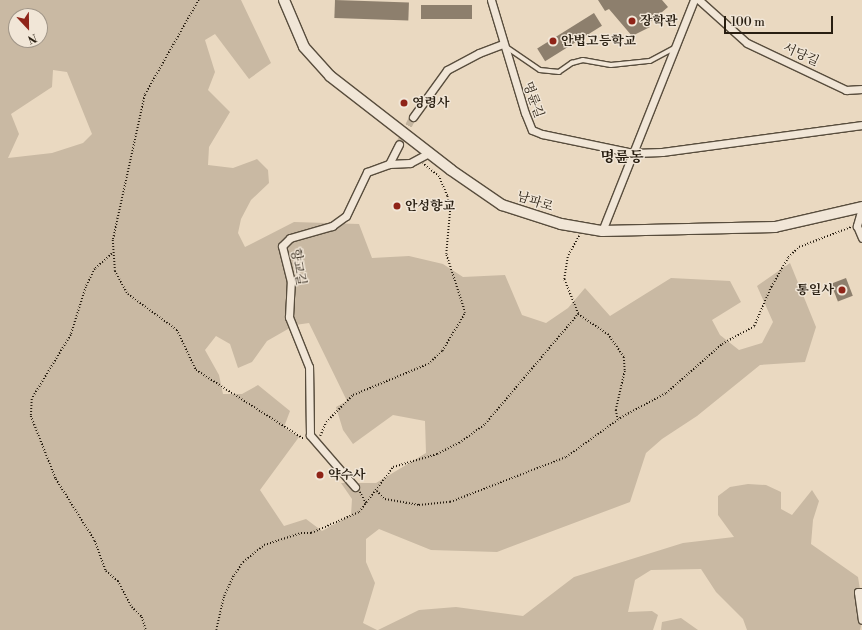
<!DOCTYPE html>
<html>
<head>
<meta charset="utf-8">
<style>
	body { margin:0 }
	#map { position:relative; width:862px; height:630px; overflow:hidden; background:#ead9c1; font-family:"Libre Bodoni","Noto Serif KR",serif }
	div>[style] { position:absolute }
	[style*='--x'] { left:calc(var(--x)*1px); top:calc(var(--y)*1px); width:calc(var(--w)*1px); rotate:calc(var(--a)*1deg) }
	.green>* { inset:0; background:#c9b9a3 }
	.building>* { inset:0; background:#8d7f6d; transform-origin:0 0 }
	.street-tunnel>* { height:7px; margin-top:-3.5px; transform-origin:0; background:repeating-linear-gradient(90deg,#c3b49e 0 7px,transparent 0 10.5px) }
	.path>* { height:1.5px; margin-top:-0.75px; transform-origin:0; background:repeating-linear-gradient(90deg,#281e11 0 1px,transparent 0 3px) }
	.roads { filter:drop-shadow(1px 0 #584d3d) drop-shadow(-1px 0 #584d3d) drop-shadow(0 1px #584d3d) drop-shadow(0 -1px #584d3d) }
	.lane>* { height:3.5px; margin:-1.75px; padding:0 1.75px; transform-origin:1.75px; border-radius:1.75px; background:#f1e6d7 }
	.street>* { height:7px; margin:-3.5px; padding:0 3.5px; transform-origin:3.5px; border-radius:3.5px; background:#f1e6d7 }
	.secondary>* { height:10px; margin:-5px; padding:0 5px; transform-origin:5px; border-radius:5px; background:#f1e6d7 }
	.dots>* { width:11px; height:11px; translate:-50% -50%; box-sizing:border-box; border:2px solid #f1e6d7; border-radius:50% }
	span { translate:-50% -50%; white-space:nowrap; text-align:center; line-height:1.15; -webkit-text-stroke:3px #f1e6d7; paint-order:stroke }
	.poi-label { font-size:13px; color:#281e11; font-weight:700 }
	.left { translate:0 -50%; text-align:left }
	.right { translate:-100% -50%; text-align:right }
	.street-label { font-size:13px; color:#281e11 }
	.quarter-label { font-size:15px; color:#281e11; font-weight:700 }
	.north { position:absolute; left:8px; top:8px; width:40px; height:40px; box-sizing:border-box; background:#f1e6d7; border:1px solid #a19688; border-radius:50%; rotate:158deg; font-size:11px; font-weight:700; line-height:16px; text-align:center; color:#281e11 }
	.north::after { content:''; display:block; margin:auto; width:14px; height:18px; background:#8f2418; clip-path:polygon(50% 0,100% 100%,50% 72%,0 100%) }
	.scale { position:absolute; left:724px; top:16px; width:109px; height:18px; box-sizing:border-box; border:2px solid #281e11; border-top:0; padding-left:5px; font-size:12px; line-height:14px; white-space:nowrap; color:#281e11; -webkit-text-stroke:3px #f1e6d7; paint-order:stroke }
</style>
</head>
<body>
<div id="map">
	<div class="green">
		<div style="clip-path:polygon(evenodd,0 0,241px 0,271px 63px,249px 79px,215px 34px,205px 40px,215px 72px,208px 90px,230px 112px,209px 147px,208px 165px,233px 168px,257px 159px,268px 170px,269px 183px,251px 200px,241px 219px,238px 233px,245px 247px,294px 222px,359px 224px,372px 258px,409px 256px,443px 264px,463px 277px,505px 275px,522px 315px,546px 323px,568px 308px,585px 288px,610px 316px,671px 278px,730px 281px,741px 302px,712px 320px,720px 335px,739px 350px,762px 343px,773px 322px,757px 286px,790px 263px,816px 327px,805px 362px,760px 365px,697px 416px,662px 439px,646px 453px,630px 502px,497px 552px,431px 550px,379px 529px,366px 539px,366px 562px,375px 583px,363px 623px,377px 630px,0 630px,0 0,16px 16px,40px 16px,40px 40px,16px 40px,16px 16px,0 0,53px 70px,67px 72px,92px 134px,83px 143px,52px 153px,8px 158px,19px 134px,11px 114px,52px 87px,53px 70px,0 0,309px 323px,347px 401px,336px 407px,343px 430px,353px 444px,393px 415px,425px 421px,426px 453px,376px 483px,341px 483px,352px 499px,351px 515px,322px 531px,306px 519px,284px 526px,260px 490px,299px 437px,284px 427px,290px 411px,258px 385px,242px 394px,223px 394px,219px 375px,205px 350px,216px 336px,230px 344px,238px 368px,252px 362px,267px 341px,295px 325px,309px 323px)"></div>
		<div style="clip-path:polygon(748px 484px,766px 485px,781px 492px,781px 509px,792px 515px,812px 490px,819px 501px,813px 520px,811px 544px,858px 577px,862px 602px,856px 612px,861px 626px,860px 630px,747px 630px,743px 619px,716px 592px,701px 569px,651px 570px,635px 580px,628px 612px,652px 611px,658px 615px,653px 630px,378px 630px,419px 610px,456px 607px,523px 616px,574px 577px,683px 543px,734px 537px,718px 515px,718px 496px,730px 487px)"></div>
		<div style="clip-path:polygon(681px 618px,698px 630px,661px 630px,662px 622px)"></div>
	</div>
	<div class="building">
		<div style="left:335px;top:0;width:74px;height:18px;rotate:2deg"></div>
		<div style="clip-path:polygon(598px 0,662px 0,668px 7px,648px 24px,650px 27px,632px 36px,609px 9px,605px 11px)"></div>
		<div style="left:421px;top:5px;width:51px;height:14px"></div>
		<div style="left:594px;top:13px;width:15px;height:67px;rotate:58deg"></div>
		<div style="left:846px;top:278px;width:19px;height:16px;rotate:69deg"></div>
	</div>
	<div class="street-tunnel">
		<div style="--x:399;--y:144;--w:30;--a:-63"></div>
	</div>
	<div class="path">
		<div style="--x:199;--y:0;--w:109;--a:119.6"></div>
		<div style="--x:145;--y:95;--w:148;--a:102.4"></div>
		<div style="--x:113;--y:240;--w:31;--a:86"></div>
		<div style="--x:115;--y:271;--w:26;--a:61"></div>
		<div style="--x:128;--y:294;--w:61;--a:36.3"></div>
		<div style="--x:177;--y:330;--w:44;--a:64.6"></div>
		<div style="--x:196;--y:370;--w:128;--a:32.6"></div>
		<div style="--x:112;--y:254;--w:23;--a:139"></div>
		<div style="--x:95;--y:269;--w:20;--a:117"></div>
		<div style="--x:86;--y:287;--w:50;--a:107.4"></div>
		<div style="--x:71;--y:335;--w:75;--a:121.4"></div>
		<div style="--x:32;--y:399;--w:17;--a:93"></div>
		<div style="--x:31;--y:416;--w:68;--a:68.4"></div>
		<div style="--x:56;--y:479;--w:73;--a:57.8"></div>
		<div style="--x:95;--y:541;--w:32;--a:70"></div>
		<div style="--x:106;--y:571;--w:16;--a:40"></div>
		<div style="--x:118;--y:581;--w:30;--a:62"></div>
		<div style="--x:132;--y:607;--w:14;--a:45"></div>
		<div style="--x:142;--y:617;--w:14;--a:73"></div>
		<div style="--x:578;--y:314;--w:36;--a:34"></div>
		<div style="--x:608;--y:334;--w:28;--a:55"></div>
		<div style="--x:624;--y:357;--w:14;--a:86"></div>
		<div style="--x:625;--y:371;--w:40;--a:103"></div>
		<div style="--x:616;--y:410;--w:10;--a:79"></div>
		<div style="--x:320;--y:436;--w:15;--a:-67"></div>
		<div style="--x:326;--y:422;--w:38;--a:-45"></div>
		<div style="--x:353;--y:395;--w:81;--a:-22.5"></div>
		<div style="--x:428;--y:364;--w:19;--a:-43"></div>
		<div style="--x:442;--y:351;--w:44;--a:-58.8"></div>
		<div style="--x:465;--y:313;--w:62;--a:-107.9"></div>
		<div style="--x:446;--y:254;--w:45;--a:-84.9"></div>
		<div style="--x:450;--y:209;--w:13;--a:-103"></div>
		<div style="--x:447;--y:196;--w:21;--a:-113"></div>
		<div style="--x:439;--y:177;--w:21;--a:-141"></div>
		<div style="--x:377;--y:491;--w:11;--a:45"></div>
		<div style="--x:385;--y:499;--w:35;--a:10"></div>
		<div style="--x:419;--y:505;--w:31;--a:-6"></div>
		<div style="--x:450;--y:502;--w:124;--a:-21.2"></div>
		<div style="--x:566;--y:457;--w:67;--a:-35.8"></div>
		<div style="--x:620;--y:418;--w:52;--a:-28.5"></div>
		<div style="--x:666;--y:393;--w:74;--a:-41.2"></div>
		<div style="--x:722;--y:344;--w:37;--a:-29"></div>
		<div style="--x:754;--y:326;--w:43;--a:-66.4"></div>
		<div style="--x:771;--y:287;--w:34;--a:-60"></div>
		<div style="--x:788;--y:257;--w:15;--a:-42"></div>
		<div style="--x:799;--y:247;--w:56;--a:-21"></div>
		<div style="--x:360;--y:492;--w:13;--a:61"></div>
		<div style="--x:216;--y:630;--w:35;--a:-77"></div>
		<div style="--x:224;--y:596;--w:23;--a:-65"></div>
		<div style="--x:234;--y:575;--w:16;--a:-55"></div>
		<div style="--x:243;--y:562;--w:27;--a:-39"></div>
		<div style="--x:264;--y:545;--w:39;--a:-18"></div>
		<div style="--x:301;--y:533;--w:10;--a:0"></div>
		<div style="--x:311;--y:533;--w:52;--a:-23.6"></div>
		<div style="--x:359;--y:512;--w:56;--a:-52.9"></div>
		<div style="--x:393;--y:467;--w:46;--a:-16.5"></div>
		<div style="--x:437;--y:454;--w:25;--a:-27"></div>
		<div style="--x:459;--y:443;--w:32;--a:-36"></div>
		<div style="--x:485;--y:424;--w:144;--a:-49.8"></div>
		<div style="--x:578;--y:314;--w:38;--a:-112"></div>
		<div style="--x:564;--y:279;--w:24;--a:-81"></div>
		<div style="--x:568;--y:255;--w:22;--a:-60"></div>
	</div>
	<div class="roads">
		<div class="lane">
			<div style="--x:505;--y:46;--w:42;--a:34.4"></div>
			<div style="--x:540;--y:70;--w:19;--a:6"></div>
			<div style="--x:559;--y:72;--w:16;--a:-35"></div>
			<div style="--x:572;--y:63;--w:11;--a:-15"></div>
			<div style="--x:583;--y:60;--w:28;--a:10"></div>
			<div style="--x:611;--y:65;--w:39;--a:-6"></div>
			<div style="--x:650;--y:61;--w:26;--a:-28"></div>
		</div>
		<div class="street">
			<div style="--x:491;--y:0;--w:118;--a:73.3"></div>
			<div style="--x:525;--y:113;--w:18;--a:68"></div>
			<div style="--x:532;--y:130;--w:11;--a:22"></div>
			<div style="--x:542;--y:134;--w:94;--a:11.7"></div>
			<div style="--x:634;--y:153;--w:28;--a:-2"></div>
			<div style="--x:662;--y:152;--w:202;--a:-7.7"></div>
			<div style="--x:699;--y:0;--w:64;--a:41.9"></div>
			<div style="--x:747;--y:43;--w:110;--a:25.4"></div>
			<div style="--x:846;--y:90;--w:16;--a:-4"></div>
			<div style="--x:413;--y:117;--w:58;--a:-54.1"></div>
			<div style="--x:447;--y:70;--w:36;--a:-28"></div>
			<div style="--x:479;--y:53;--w:26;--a:-21"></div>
			<div style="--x:389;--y:164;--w:21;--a:-3"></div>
			<div style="--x:410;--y:163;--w:21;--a:-28"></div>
			<div style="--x:862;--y:208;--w:19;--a:106"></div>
			<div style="--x:857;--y:226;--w:13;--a:67"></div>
			<div style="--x:602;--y:231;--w:249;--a:-68.3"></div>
			<div style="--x:355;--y:487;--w:69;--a:-130.9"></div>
			<div style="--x:310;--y:435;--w:68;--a:-90.8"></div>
			<div style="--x:309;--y:367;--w:54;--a:-111.8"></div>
			<div style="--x:289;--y:317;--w:35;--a:-87"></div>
			<div style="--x:291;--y:282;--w:37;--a:-104"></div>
			<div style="--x:282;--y:246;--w:11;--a:-45"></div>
			<div style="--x:290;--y:238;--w:44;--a:-15.9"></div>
			<div style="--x:332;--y:226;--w:17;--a:-36"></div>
			<div style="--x:346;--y:216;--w:49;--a:-64.5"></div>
			<div style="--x:367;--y:172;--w:23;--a:-20"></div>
			<div style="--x:389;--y:164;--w:22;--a:-63"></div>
			<div style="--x:862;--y:592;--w:4;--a:180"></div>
			<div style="--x:858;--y:592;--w:28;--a:82"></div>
		</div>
		<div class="secondary">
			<div style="--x:284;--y:0;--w:51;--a:66.9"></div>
			<div style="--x:304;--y:47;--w:39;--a:48"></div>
			<div style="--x:330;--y:76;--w:153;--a:37.8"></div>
			<div style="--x:451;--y:170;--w:62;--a:34.5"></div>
			<div style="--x:502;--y:205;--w:62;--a:17.9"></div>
			<div style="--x:561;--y:224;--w:42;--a:9.7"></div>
			<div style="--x:602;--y:231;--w:173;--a:-1.3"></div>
			<div style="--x:775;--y:227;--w:89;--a:-12.9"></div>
		</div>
	</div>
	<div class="dots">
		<div style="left:632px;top:21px;background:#8f2418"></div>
		<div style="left:553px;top:41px;background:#8f2418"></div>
		<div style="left:404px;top:103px;background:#8f2418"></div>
		<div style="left:397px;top:206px;background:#8f2418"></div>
		<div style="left:842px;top:290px;background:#8f2418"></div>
		<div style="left:320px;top:475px;background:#8f2418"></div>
	</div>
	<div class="poi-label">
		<span class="left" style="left:640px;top:21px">장학관</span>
		<span class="left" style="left:561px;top:41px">안법고등학교</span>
		<span class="left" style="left:412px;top:103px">영령사</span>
		<span class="left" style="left:405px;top:206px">안성향교</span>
		<span class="right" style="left:834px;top:290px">통일사</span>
		<span class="left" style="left:328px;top:475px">약수사</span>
	</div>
	<div class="street-label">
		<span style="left:801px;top:55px;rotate:24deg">서당길</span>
		<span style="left:533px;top:100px;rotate:70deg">명륜길</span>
		<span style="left:535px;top:202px;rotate:18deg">남파로</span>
		<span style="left:298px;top:267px;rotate:81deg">향교길</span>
	</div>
	<div class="quarter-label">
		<span style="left:622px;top:158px">명륜동</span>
	</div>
	<div class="north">N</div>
	<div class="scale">100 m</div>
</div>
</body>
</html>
